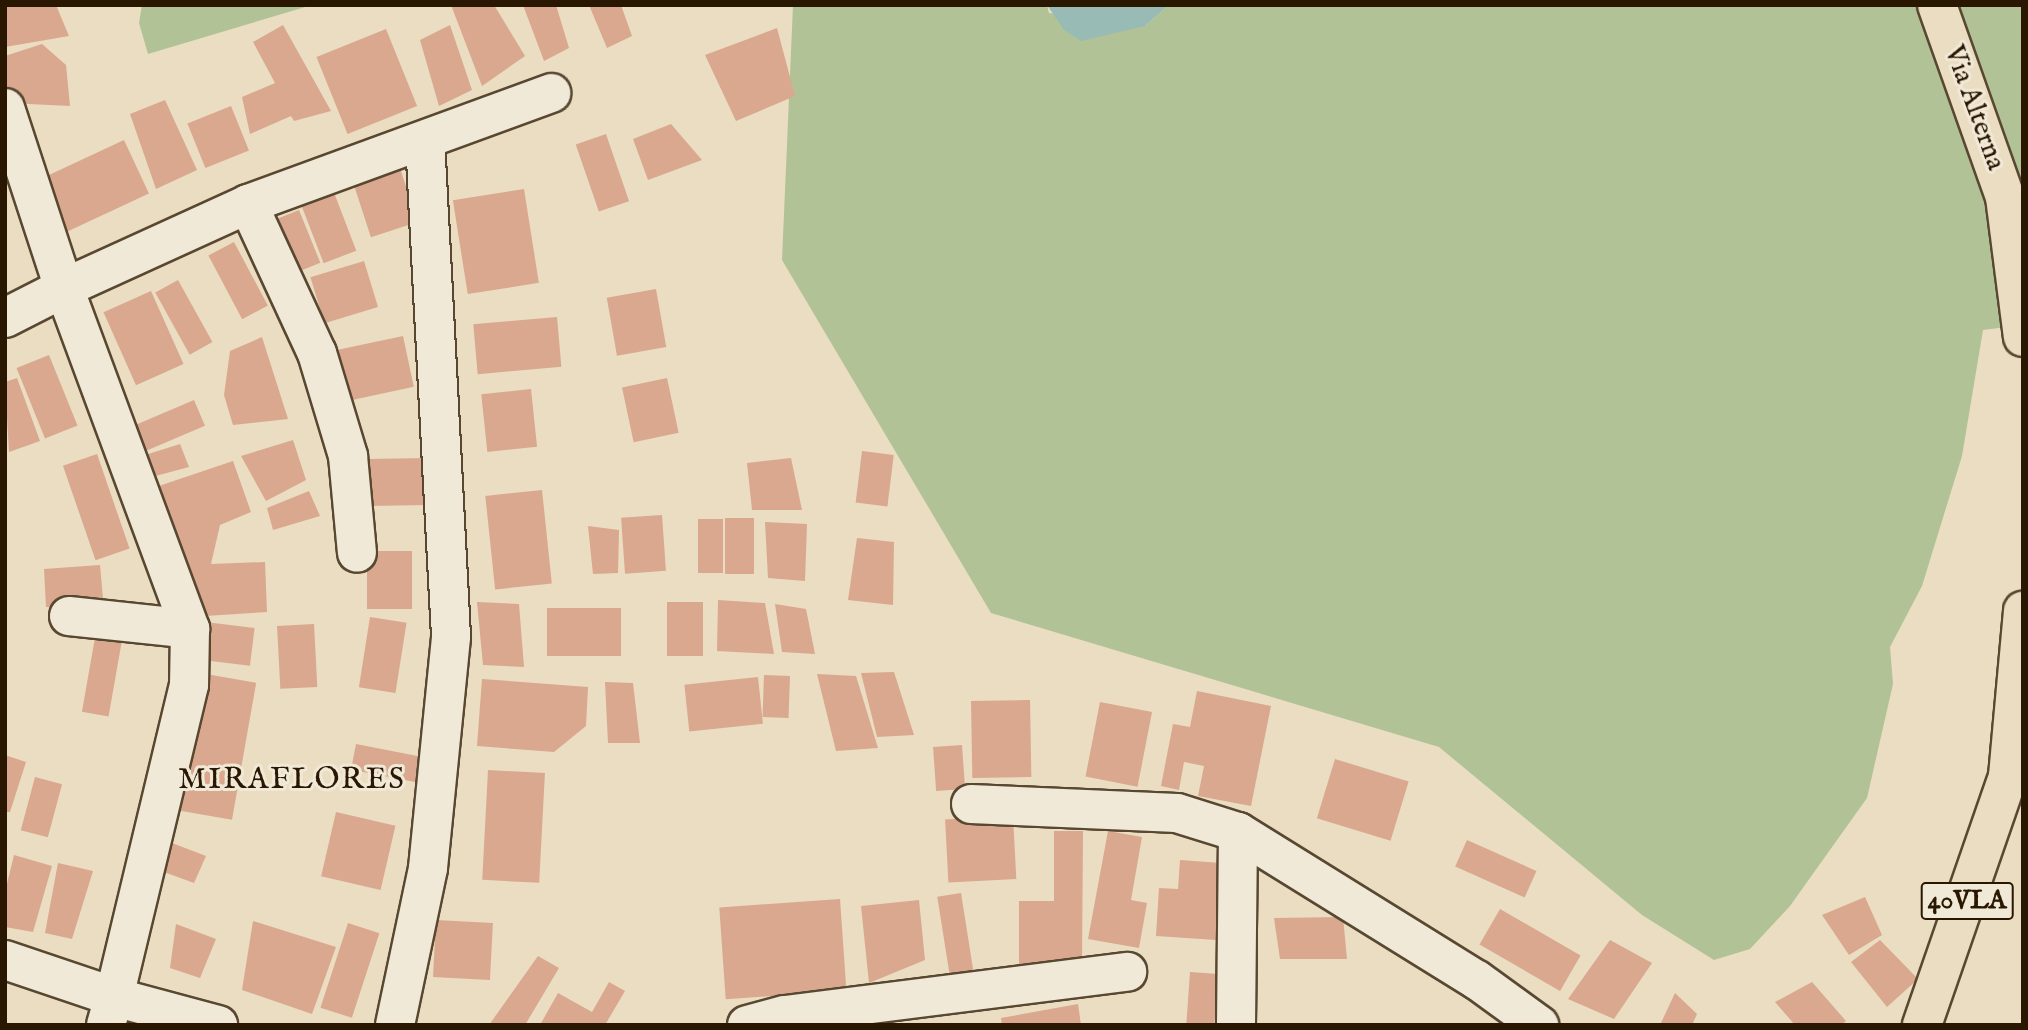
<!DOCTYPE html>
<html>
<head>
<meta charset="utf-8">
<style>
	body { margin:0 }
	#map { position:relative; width:2028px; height:1030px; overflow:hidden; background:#eaddc2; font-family:"IM FELL English",serif }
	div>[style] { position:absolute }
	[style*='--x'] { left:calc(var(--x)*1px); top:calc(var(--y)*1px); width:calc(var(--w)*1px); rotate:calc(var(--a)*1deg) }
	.green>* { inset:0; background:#b2c297 }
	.water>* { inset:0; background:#98bbb5 }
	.building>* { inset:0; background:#d9a88f; transform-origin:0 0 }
	.roads { filter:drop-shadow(2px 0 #594831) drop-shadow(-2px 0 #594831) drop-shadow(0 2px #594831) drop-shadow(0 -2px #594831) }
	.minor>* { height:38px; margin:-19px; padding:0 19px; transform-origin:19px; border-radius:19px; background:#f1e9d7 }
	.secondary>* { height:38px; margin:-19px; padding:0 19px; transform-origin:19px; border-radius:19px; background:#f1e9d7 }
	.primary>* { height:38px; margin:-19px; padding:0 19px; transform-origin:19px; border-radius:19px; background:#eaddc2 }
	span { translate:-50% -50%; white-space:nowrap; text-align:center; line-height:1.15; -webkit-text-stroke:6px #f1e9d7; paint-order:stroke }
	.shield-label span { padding:2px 5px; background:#f1e9d7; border:2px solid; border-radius:5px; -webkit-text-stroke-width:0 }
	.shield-label { font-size:26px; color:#291701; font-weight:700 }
	.street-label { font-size:28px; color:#291701 }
	.neighbourhood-label { font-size:30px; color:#291701; letter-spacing:2px }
	.frame { position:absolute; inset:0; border:7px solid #291701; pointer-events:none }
</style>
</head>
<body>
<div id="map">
	<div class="green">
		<div style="clip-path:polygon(142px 5px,312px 5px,148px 54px,139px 23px)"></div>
		<div style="clip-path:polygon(793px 5px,1047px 5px,1049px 13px,1145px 26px,1169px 5px,2023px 5px,2023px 325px,1983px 330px,1962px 456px,1922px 586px,1890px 647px,1893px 684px,1867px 798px,1790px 906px,1750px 949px,1714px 960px,1642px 915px,1439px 747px,991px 613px,782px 260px)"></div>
	</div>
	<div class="water">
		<div style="clip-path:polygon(1047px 5px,1169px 5px,1145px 26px,1081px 41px,1064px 30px)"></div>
	</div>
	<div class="building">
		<div style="clip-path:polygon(5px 5px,56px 5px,69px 36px,5px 47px)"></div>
		<div style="clip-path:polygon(451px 5px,494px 5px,525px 56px,482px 86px)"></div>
		<div style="clip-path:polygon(523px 5px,556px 5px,569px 48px,544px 61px)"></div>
		<div style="clip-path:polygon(589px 5px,621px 5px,632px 36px,607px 48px)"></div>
		<div style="clip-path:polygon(283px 25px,331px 111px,294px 121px,291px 116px,250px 134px,242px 97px,275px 83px,253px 42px)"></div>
		<div style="clip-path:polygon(450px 25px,472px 90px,439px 106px,420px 40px)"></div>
		<div style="clip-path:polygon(777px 28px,795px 96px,736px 121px,705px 55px)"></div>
		<div style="left:386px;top:29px;width:83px;height:75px;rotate:68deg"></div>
		<div style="clip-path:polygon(42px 44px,66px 65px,70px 106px,8px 103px,5px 56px)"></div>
		<div style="clip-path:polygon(165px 100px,197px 170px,156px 189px,130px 114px)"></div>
		<div style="left:231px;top:106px;width:48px;height:47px;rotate:68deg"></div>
		<div style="clip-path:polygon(671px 124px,702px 160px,648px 180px,633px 139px)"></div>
		<div style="left:606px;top:134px;width:71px;height:32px;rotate:71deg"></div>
		<div style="left:124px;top:140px;width:59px;height:97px;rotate:65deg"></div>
		<div style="left:399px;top:165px;width:60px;height:49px;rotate:72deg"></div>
		<div style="left:524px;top:189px;width:95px;height:72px;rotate:81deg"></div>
		<div style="left:333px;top:190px;width:65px;height:35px;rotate:69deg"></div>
		<div style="left:299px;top:210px;width:57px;height:26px;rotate:68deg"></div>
		<div style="left:234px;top:242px;width:72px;height:29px;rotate:62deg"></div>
		<div style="left:364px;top:261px;width:48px;height:56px;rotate:73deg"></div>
		<div style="left:178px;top:280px;width:71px;height:26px;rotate:61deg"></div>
		<div style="left:656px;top:289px;width:59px;height:50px;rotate:80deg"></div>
		<div style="left:151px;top:291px;width:80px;height:52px;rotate:66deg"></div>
		<div style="left:557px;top:317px;width:50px;height:84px;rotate:85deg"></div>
		<div style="left:403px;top:336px;width:52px;height:70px;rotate:78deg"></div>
		<div style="clip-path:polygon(262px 337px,288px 419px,233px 425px,224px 395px,230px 351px)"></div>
		<div style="left:49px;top:355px;width:76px;height:35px;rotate:68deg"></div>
		<div style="clip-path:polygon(17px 378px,40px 441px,9px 452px,5px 382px)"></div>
		<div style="left:667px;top:378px;width:56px;height:46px;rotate:78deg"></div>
		<div style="left:531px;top:389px;width:58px;height:50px;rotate:84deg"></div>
		<div style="left:194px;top:400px;width:28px;height:65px;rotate:67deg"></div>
		<div style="clip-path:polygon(293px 440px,306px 480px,266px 501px,241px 456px)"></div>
		<div style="clip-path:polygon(180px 444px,189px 467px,148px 478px,139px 457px)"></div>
		<div style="left:862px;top:451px;width:32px;height:52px;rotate:7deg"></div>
		<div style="left:97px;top:454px;width:100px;height:36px;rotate:71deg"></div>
		<div style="left:427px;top:458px;width:47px;height:61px;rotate:89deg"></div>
		<div style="clip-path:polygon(791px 458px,802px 510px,752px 510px,747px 463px)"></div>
		<div style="clip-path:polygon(233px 461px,251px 512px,220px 525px,211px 564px,265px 562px,267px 612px,189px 617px,147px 490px)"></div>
		<div style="left:542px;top:490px;width:94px;height:57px;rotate:84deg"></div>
		<div style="clip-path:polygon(309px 491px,320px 516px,273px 530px,267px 508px)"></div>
		<div style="left:662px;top:515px;width:56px;height:41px;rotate:86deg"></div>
		<div style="left:725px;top:518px;width:29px;height:56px"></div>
		<div style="left:698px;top:519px;width:25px;height:54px"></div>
		<div style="clip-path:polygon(765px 522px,807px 524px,805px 581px,768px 578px)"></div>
		<div style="clip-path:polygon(588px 526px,619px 530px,618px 573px,593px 574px)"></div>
		<div style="clip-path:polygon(857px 538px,894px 542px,893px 605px,848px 600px)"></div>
		<div style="left:367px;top:551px;width:45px;height:58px"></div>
		<div style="clip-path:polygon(100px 565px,104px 610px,46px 607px,44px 569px)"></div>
		<div style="clip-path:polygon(718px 600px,765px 603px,774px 654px,717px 651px)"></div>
		<div style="clip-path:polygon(477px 602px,519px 604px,524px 667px,483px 665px)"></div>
		<div style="left:667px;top:602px;width:36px;height:54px"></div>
		<div style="clip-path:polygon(775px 604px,806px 609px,815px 654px,782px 652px)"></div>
		<div style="left:621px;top:608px;width:48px;height:74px;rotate:90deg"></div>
		<div style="left:370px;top:617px;width:37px;height:71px;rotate:9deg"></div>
		<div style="left:197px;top:621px;width:58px;height:38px;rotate:7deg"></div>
		<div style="left:314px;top:624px;width:63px;height:37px;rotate:87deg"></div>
		<div style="left:96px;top:632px;width:27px;height:81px;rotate:10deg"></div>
		<div style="clip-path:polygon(894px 672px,914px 735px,877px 737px,861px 673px)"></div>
		<div style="left:200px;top:673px;width:57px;height:139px;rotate:10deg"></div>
		<div style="clip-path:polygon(817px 674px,856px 676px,878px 748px,836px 751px)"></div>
		<div style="left:764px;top:675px;width:26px;height:42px;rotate:2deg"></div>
		<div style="left:758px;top:677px;width:47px;height:74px;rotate:84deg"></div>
		<div style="clip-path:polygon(482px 679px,588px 687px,586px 726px,554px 752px,477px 746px)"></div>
		<div style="clip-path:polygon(605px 682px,633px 683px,640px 743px,608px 743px)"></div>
		<div style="clip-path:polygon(1197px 691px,1271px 706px,1251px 806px,1198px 796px,1204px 766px,1184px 762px,1179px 790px,1161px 786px,1173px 724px,1190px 727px)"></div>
		<div style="left:1030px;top:700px;width:77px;height:59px;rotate:89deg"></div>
		<div style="left:1100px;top:702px;width:53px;height:76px;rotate:11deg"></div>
		<div style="left:356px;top:744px;width:73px;height:26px;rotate:11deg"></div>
		<div style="left:962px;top:745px;width:44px;height:29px;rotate:86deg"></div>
		<div style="clip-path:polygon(5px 755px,26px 762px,10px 812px,5px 812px)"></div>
		<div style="left:1335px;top:759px;width:77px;height:62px;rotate:17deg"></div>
		<div style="left:488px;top:770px;width:57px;height:110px;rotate:3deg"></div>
		<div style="left:35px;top:777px;width:28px;height:55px;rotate:15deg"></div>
		<div style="left:336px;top:812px;width:61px;height:66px;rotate:13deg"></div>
		<div style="left:1013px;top:816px;width:63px;height:68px;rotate:87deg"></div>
		<div style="clip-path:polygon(1054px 831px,1083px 831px,1082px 964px,1019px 964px,1019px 901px,1054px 901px)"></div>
		<div style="clip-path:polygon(1108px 831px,1142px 837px,1131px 900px,1147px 903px,1139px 948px,1088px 939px)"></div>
		<div style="clip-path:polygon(159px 838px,206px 856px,194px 883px,153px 868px)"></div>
		<div style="left:1467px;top:840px;width:76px;height:29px;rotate:24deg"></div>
		<div style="clip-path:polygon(14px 855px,52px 866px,33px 932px,5px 927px,5px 892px)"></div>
		<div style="clip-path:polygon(1180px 860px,1221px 863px,1216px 940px,1156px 936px,1159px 888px,1178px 889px)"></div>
		<div style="clip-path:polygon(58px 863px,93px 871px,72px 939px,45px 933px)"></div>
		<div style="left:961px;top:893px;width:87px;height:24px;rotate:81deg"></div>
		<div style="clip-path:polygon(1865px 897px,1882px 935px,1849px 955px,1822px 915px)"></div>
		<div style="left:840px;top:899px;width:92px;height:121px;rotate:86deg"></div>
		<div style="clip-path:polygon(919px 900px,925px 960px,869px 983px,861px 906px)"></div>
		<div style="left:1500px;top:909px;width:93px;height:41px;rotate:30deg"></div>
		<div style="clip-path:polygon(1343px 917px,1347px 959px,1280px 959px,1274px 918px)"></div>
		<div style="left:436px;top:920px;width:57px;height:57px;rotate:3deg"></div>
		<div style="clip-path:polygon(253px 921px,336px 947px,312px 1014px,242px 990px)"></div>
		<div style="left:348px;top:923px;width:33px;height:89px;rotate:18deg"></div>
		<div style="clip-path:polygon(176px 924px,216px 939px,200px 978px,170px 968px)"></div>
		<div style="clip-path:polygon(1610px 940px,1652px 963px,1614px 1019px,1568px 999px)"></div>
		<div style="clip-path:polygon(1880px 940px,1918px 979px,1887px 1007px,1851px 962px)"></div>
		<div style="clip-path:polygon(538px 956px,559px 968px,525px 1025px,489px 1025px)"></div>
		<div style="left:1190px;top:972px;width:28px;height:53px;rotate:4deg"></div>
		<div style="clip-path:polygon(609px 982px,625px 991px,605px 1025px,540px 1025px,558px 993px,592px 1012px)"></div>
		<div style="clip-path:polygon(1812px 982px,1846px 1021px,1841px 1025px,1795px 1025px,1775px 1002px)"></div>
		<div style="clip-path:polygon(1675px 993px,1697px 1014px,1692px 1025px,1660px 1025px)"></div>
		<div style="clip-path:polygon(1078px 1004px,1081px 1025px,1002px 1025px,1001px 1018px)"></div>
	</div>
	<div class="roads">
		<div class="minor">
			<div style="--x:5;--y:108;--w:189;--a:71.9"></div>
			<div style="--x:64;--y:288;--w:202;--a:-24.5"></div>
			<div style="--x:248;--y:204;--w:323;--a:-20.1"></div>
			<div style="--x:248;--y:204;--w:164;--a:65.2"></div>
			<div style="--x:317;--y:353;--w:108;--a:73.2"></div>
			<div style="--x:348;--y:456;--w:97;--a:84.7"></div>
			<div style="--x:69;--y:616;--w:122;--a:6.1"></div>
			<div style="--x:971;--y:804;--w:206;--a:2.5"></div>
			<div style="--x:1177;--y:813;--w:64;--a:17.3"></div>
			<div style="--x:1238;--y:832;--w:281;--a:31.8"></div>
			<div style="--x:1477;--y:980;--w:77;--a:36"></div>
			<div style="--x:5;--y:960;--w:115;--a:18.7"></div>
			<div style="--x:114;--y:997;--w:29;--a:106"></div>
			<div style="--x:395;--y:1025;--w:160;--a:-78.1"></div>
			<div style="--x:428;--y:868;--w:233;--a:-84.3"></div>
			<div style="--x:451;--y:636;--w:495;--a:-93"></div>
			<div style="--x:747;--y:1025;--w:39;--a:-15"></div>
			<div style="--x:785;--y:1015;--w:345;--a:-7.2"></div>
			<div style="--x:1236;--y:1025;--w:193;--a:-89.4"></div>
		</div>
		<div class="secondary">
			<div style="--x:5;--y:318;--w:66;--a:-27"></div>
			<div style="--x:64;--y:288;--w:364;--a:69.7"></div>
			<div style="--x:190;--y:629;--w:56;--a:91"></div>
			<div style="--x:189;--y:685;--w:321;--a:103.5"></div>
			<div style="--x:114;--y:997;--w:108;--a:15.1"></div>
		</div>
		<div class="primary">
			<div style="--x:1937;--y:5;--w:204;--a:70.5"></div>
			<div style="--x:2005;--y:197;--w:141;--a:82.7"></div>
			<div style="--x:1922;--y:1025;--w:263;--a:-70.9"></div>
			<div style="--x:2008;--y:776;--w:166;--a:-84.8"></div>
		</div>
	</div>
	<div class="shield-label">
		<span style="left:1967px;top:901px">40VLA</span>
	</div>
	<div class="street-label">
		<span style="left:1974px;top:108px;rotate:70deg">Via Alterna</span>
	</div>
	<div class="neighbourhood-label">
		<span style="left:292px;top:780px">MIRAFLORES</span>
	</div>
	<div class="frame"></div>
</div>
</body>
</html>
